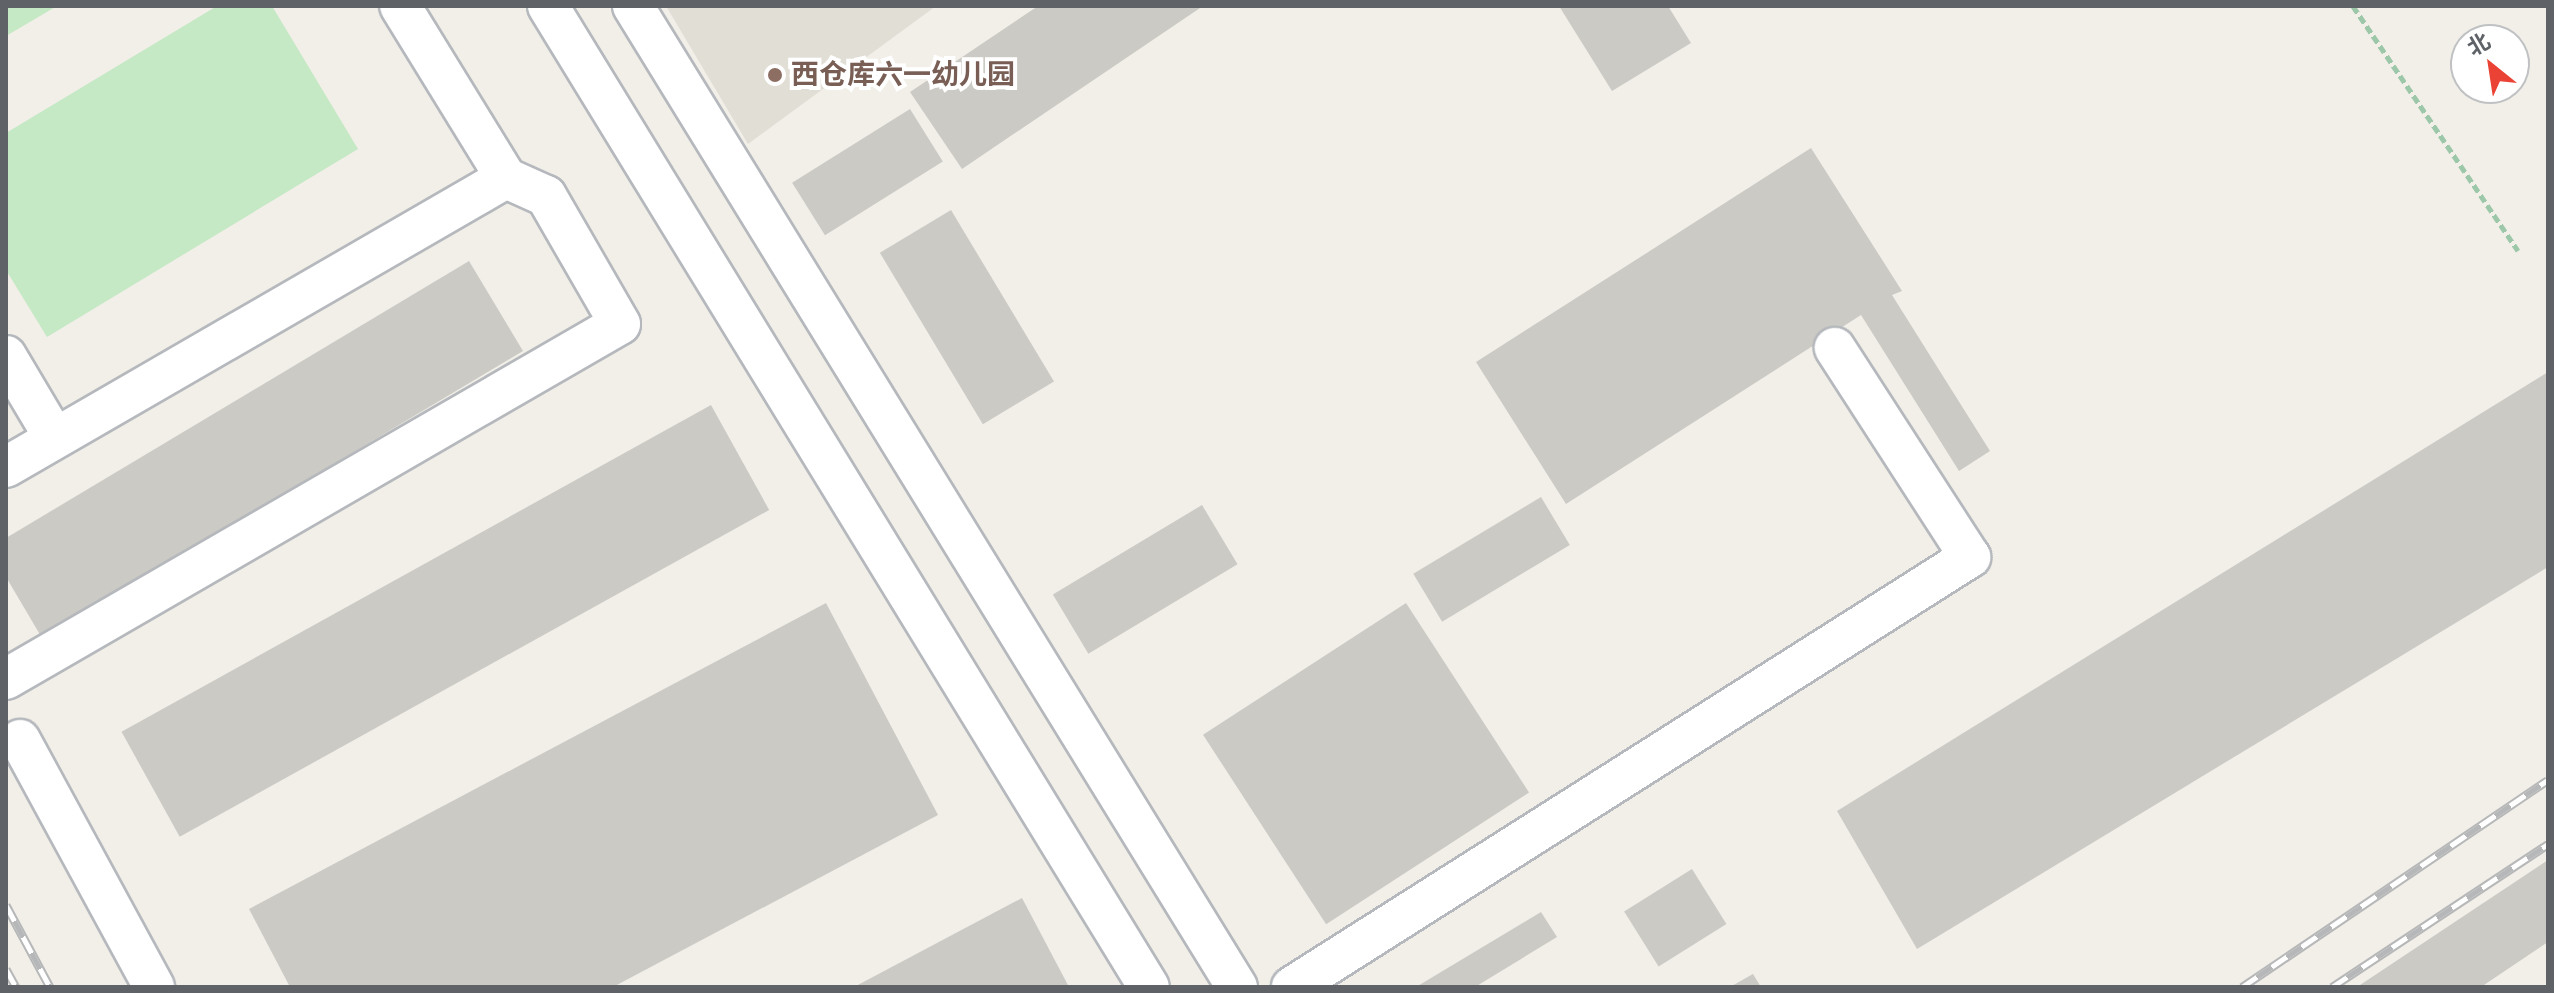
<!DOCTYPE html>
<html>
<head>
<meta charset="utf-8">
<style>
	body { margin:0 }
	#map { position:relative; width:2554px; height:993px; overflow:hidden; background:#f1efe8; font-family:"DM Sans","Noto Sans SC",sans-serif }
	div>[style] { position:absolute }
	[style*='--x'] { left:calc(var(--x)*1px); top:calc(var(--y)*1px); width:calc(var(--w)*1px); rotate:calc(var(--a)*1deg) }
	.education>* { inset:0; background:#e1ded6 }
	.green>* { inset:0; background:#c5e8c5 }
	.building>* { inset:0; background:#cccac5; transform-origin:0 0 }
	.path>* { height:5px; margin-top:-2.5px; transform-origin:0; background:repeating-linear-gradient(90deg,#9cc7a9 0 8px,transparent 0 12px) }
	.roads { filter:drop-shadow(2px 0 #b5b8bc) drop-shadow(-2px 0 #b5b8bc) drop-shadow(0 2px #b5b8bc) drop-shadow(0 -2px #b5b8bc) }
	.minor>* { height:40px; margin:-20px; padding:0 20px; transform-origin:20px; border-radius:20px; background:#fff }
	.rail>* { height:9px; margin-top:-4.5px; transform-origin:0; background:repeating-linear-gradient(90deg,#fff 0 18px,#b6b7b8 0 36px); box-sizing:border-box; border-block:2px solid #b6b7b8 }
	.dots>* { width:22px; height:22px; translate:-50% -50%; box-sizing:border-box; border:4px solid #fff; border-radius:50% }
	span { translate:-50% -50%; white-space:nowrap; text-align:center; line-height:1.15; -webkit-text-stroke:8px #fff; paint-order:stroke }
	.education-label { font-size:28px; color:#785e54; font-weight:700 }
	.left { translate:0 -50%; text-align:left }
	.frame { position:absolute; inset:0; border:8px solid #5f6368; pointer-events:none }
	.north { position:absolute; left:2450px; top:24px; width:80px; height:80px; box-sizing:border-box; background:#fff; border:2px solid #bfc1c3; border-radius:50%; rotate:330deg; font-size:22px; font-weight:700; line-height:32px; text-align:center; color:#5f6368 }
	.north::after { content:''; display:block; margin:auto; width:28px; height:36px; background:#ea4335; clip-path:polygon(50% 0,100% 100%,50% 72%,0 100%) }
</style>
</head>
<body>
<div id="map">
	<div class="education">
		<div style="clip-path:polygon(666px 6px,936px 6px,748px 144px)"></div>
	</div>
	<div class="green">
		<div style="clip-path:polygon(6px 6px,57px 6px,6px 36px)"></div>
		<div style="clip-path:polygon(217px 6px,272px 6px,358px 149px,47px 337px,6px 270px,6px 133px)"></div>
	</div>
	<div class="building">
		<div style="clip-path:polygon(1038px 6px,1203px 6px,962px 169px,910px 92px)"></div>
		<div style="clip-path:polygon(1559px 6px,1668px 6px,1691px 43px,1612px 91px)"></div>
		<div style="left:910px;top:109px;width:62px;height:139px;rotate:58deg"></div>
		<div style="clip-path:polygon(1811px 148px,1902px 291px,1892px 295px,1990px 451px,1959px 471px,1861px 315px,1566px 504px,1476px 362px)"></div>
		<div style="left:951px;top:210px;width:200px;height:83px;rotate:59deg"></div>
		<div style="clip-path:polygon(469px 261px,523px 351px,42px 638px,6px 577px,6px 538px)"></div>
		<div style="clip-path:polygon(2548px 372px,2548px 567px,1917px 949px,1837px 811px)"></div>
		<div style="left:711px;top:405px;width:120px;height:674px;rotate:61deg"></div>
		<div style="left:1541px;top:497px;width:56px;height:149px;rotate:59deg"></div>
		<div style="left:1202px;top:505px;width:69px;height:174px;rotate:59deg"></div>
		<div style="clip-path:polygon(826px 603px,938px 815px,613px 987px,290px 987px,249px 909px)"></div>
		<div style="left:1406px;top:603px;width:226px;height:242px;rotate:57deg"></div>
		<div style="clip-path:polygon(2548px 860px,2548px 942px,2481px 987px,2357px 987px)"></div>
		<div style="left:1692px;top:869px;width:65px;height:80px;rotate:58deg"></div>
		<div style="clip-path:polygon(1022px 898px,1069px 987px,854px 987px)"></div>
		<div style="clip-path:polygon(1541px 912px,1557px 937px,1475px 987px,1416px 987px)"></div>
		<div style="clip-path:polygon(1753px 974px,1761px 987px,1730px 987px)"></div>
	</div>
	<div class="path">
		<div style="--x:2353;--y:6;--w:295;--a:56"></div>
	</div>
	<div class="roads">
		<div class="minor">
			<div style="--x:548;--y:6;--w:1150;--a:58.51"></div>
			<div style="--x:633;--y:6;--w:1152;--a:58.38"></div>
			<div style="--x:6;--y:356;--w:94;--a:59.3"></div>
			<div style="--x:6;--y:467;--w:578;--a:-30.03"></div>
			<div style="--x:506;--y:178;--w:202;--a:-121.6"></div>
			<div style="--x:6;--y:679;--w:709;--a:-30.04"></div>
			<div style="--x:620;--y:324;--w:148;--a:-120"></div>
			<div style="--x:546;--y:196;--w:44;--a:-155.8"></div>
			<div style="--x:20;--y:740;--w:281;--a:61.5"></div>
			<div style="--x:1292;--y:987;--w:803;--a:-32.38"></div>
			<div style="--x:1970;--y:557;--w:249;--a:-122.9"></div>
		</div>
	</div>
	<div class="rail">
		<div style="--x:6;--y:905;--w:93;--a:61.8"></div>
		<div style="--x:6;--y:969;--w:21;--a:61"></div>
		<div style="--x:2242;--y:987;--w:369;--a:-34.1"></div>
		<div style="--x:2332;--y:987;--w:259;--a:-33.5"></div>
	</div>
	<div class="dots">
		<div style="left:775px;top:75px;background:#8d6e63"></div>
	</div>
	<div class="education-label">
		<span class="left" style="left:791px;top:75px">西仓库六一幼儿园</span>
	</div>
	<div class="frame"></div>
	<div class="north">北</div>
</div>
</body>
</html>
